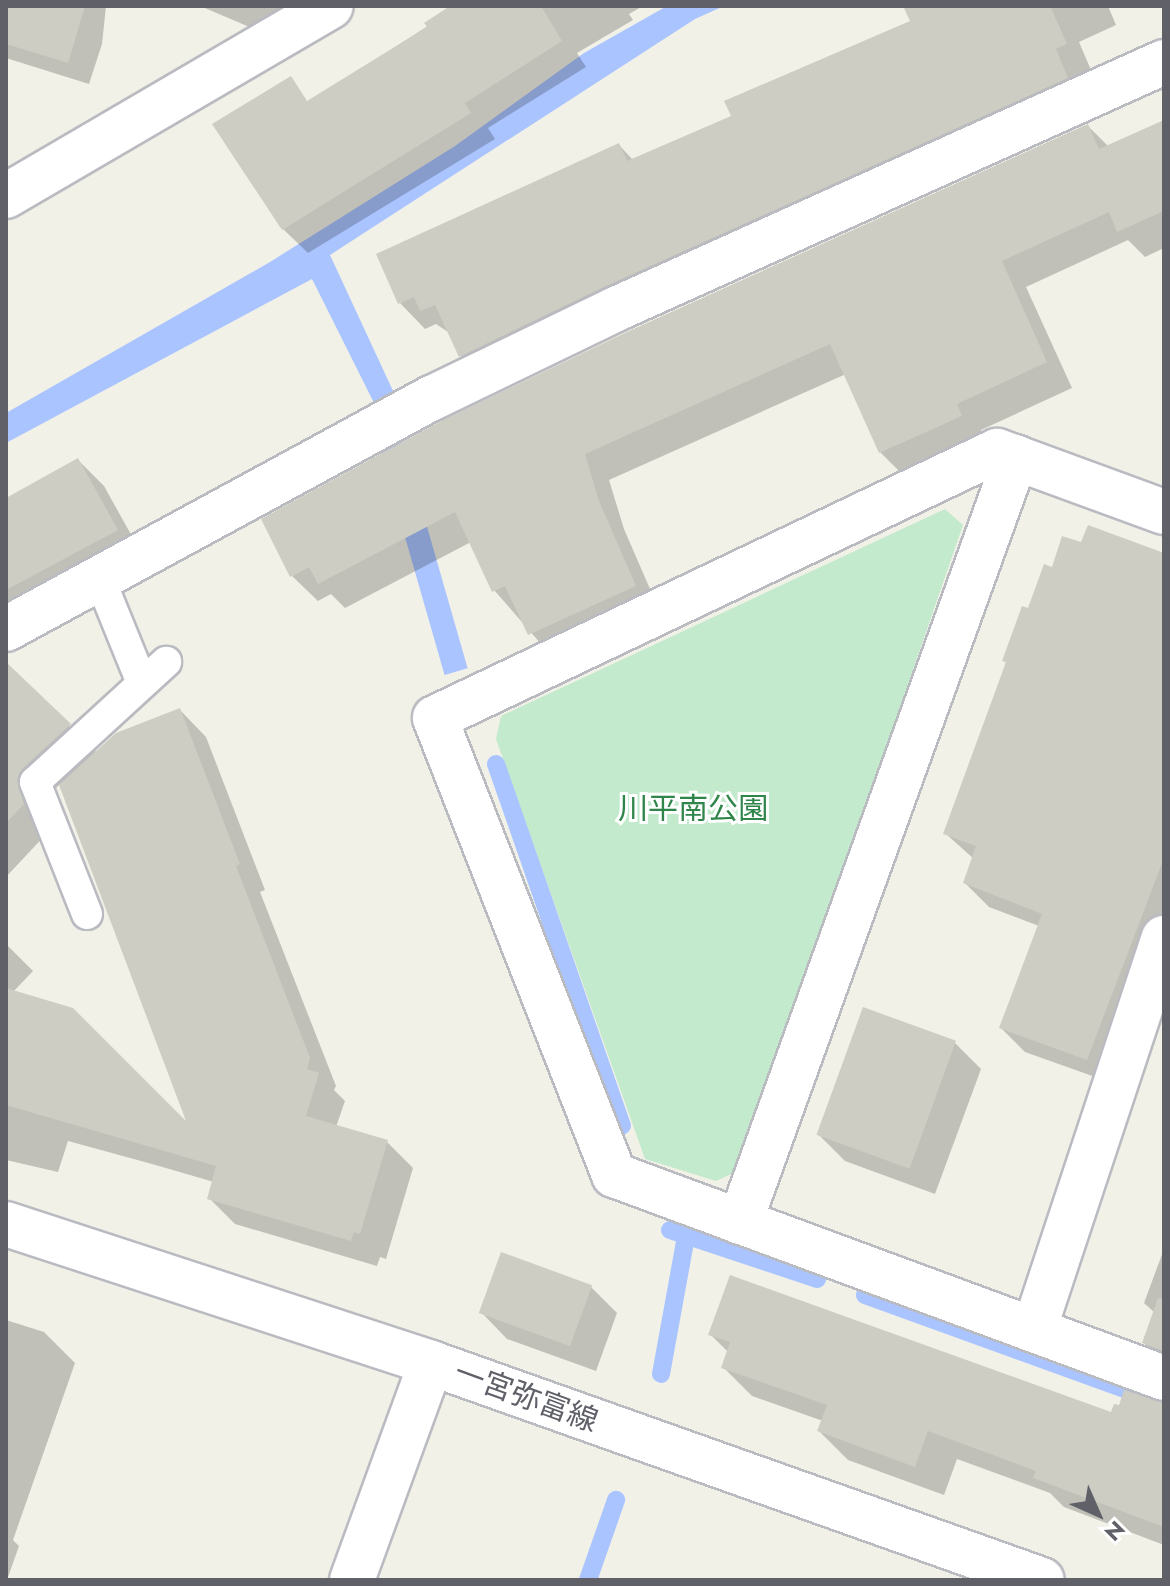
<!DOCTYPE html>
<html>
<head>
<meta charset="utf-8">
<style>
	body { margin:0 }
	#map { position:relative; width:1170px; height:1586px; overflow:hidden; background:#f1f1e8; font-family:Jost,"Noto Sans JP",sans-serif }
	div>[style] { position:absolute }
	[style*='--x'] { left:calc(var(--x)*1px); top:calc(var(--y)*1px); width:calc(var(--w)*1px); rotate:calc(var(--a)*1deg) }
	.green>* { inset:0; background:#c3eacd }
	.water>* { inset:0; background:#aac4ff; transform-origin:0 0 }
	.shadow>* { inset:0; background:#0003 }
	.stream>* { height:18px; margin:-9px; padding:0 9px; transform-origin:9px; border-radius:9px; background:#aac4ff }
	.building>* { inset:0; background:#cdcdc3; transform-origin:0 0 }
	.roads { filter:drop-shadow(2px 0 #babac1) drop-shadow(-2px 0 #babac1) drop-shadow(0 2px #babac1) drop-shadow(0 -2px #babac1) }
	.lane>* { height:30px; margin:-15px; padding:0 15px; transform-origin:15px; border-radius:15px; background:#fff }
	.street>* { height:44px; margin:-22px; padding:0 22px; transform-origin:22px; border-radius:22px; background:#fff }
	.secondary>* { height:44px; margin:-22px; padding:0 22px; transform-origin:22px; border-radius:22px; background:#fff }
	span { translate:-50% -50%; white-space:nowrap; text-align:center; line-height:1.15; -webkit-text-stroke:6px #fff; paint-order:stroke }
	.park-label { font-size:30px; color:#30854b }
	.street-label { font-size:30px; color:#5f6068 }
	.frame { position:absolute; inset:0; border:8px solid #5f6068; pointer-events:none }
	.north { position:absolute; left:1058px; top:1474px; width:80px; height:80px; -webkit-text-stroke:6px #fff; paint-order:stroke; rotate:135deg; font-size:22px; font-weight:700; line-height:32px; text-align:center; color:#5f6068 }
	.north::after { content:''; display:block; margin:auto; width:28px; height:36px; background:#5f6068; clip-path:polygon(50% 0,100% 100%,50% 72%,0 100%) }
</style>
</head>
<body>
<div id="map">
	<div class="green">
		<div style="clip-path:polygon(945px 509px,963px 525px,740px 1170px,716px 1181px,645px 1159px,496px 739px,501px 716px)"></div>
	</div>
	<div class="water">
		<div style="clip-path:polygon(667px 6px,724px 6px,695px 19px,330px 255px,394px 393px,375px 405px,312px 279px,6px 443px,6px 413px,270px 262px,455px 146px,584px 53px)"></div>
		<div style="left:399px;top:429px;width:249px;height:24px;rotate:74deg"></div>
	</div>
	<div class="shadow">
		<div style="clip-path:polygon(6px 6px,106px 6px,102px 44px,89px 84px,6px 58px)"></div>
		<div style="clip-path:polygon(200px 6px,295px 6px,280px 40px)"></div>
		<div style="clip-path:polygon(459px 6px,643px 6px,629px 14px,633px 20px,577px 53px,586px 67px,488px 128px,495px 139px,308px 253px,283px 229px,308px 103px)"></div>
		<div style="clip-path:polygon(913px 6px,1108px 6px,1116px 25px,1079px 42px,1091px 70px,1080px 75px,1093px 104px,487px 382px,461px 356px,451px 334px,436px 324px,425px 329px,400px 303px,619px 145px,634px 161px,734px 117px,912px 22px)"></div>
		<div style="clip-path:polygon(1164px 125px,1164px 248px,1145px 257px,1128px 240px,1026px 287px,1072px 388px,981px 430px,986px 441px,906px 478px,880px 452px,846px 374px,609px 480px,624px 529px,660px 612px,555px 660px,494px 590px,471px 542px,345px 608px,331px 594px,318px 601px,292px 576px,1088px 126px,1109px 147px)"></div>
		<div style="clip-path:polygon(78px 460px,104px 486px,143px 556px,24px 620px,6px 602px,6px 500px)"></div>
		<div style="clip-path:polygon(1164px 562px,1164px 944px,1112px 1083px,1025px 1052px,1001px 1028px,1039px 926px,989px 907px,965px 883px,974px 859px,946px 834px,1007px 664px,1004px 660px,1053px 569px)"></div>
		<div style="clip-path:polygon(6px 665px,97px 753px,180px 710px,206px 737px,265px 890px,260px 892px,336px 1086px,334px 1090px,345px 1101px,336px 1127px,387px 1142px,413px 1168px,386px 1259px,380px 1257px,377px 1266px,235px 1224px,209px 1198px,214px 1182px,152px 1164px,68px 1141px,58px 1172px,6px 1160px,6px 944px,33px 971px,13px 992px,191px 1129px,60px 784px,48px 796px,49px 831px,6px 877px)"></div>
		<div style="clip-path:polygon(955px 1043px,981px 1069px,935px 1194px,845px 1161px,819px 1135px)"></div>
		<div style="clip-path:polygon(1164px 1249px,1164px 1363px,1144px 1343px,1155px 1313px,1144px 1303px)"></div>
		<div style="clip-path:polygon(591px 1287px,617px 1313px,596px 1371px,507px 1339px,481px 1312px)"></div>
		<div style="clip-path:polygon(6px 1320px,44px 1332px,75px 1363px,13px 1540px,19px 1546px,7px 1580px)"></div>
		<div style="clip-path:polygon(710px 1334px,1112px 1414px,1164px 1403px,1164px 1545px,1064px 1507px,1050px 1493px,957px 1459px,944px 1495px,848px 1460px,819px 1431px,823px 1421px,752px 1396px,723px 1367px,728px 1352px)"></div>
	</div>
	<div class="stream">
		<div style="--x:496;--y:764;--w:383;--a:70.8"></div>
		<div style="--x:670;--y:1230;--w:155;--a:18.4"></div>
		<div style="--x:865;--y:1295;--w:318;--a:19.9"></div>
		<div style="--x:661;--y:1374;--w:140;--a:-79.7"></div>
		<div style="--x:588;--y:1580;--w:85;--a:-70.7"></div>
	</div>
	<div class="building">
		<div style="clip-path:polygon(6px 6px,85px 6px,68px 63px,6px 44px)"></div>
		<div style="clip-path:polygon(450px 6px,541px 6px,562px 41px,465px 103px,471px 113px,282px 230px,212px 124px,291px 76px,307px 101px,427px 27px,424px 23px)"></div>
		<div style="clip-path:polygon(903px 6px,1050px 6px,1067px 44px,1056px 49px,1068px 78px,606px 286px,459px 357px,435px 305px,420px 311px,414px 297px,398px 304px,376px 254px,619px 143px,627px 161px,731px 116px,724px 101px,910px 21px)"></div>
		<div style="clip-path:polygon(1164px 120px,1164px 211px,1117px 232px,1109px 212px,1002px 261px,1047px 362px,957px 404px,962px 416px,879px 453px,830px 344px,585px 454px,599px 501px,636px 586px,528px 635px,505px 586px,492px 592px,455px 512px,318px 584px,309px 567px,290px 577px,261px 519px,443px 420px,627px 332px,1088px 124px,1099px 149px)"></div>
		<div style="clip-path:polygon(78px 458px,118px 530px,6px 590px,6px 498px)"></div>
		<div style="clip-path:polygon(1088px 525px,1164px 553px,1164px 858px,1087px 1060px,999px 1028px,1042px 914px,963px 883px,976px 846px,943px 834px,1006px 662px,1002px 661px,1022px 606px,1028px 608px,1044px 564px,1052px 567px,1062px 536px,1081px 542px)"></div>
		<div style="clip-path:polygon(6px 662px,71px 724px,22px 769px,17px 779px,24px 804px,6px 823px)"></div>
		<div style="clip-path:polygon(180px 708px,240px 864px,236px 866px,310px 1058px,307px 1069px,319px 1073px,306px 1116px,388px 1140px,360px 1234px,354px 1232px,351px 1241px,207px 1199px,216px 1166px,6px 1105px,6px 988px,73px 1008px,186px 1121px,59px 785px,116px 733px)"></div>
		<div style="left:863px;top:1007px;width:99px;height:136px;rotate:20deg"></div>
		<div style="left:501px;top:1252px;width:97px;height:65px;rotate:20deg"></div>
		<div style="clip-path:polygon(730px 1275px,1111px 1412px,1114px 1404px,1119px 1405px,1124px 1390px,1164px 1402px,1164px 1527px,1033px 1478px,1036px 1471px,928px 1431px,915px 1467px,817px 1431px,827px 1405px,721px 1368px,730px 1342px,708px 1335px)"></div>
		<div style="clip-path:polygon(1158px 1298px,1164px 1299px,1164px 1351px,1142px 1343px)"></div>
	</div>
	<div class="roads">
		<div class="lane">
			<div style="--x:99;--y:577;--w:114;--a:67.9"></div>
			<div style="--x:87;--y:914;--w:142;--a:-111.5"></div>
			<div style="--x:35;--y:782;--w:178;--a:-42.5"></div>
		</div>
		<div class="street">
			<div style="--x:6;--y:196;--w:376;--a:-30.3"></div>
			<div style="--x:1164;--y:512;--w:178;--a:-159.9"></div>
			<div style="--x:997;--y:451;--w:622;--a:154.59"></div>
			<div style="--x:435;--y:718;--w:491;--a:68.6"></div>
			<div style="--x:614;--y:1175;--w:586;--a:20.26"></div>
			<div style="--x:6;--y:629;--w:485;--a:-28.5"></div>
			<div style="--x:432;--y:398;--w:204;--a:-25.8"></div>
			<div style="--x:616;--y:309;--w:601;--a:-24.26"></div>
			<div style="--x:740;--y:1222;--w:813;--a:-70.16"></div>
			<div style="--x:1034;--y:1330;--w:413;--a:-71.7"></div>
			<div style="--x:352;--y:1580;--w:231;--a:-70"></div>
		</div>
		<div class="secondary">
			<div style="--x:6;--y:1224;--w:447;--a:18.1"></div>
			<div style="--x:431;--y:1363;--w:648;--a:19.55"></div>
		</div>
	</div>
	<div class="park-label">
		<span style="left:693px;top:809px">川平南公園</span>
	</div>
	<div class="street-label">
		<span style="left:526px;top:1397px;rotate:20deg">一宮弥富線</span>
	</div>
	<div class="frame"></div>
	<div class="north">N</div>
</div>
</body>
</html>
